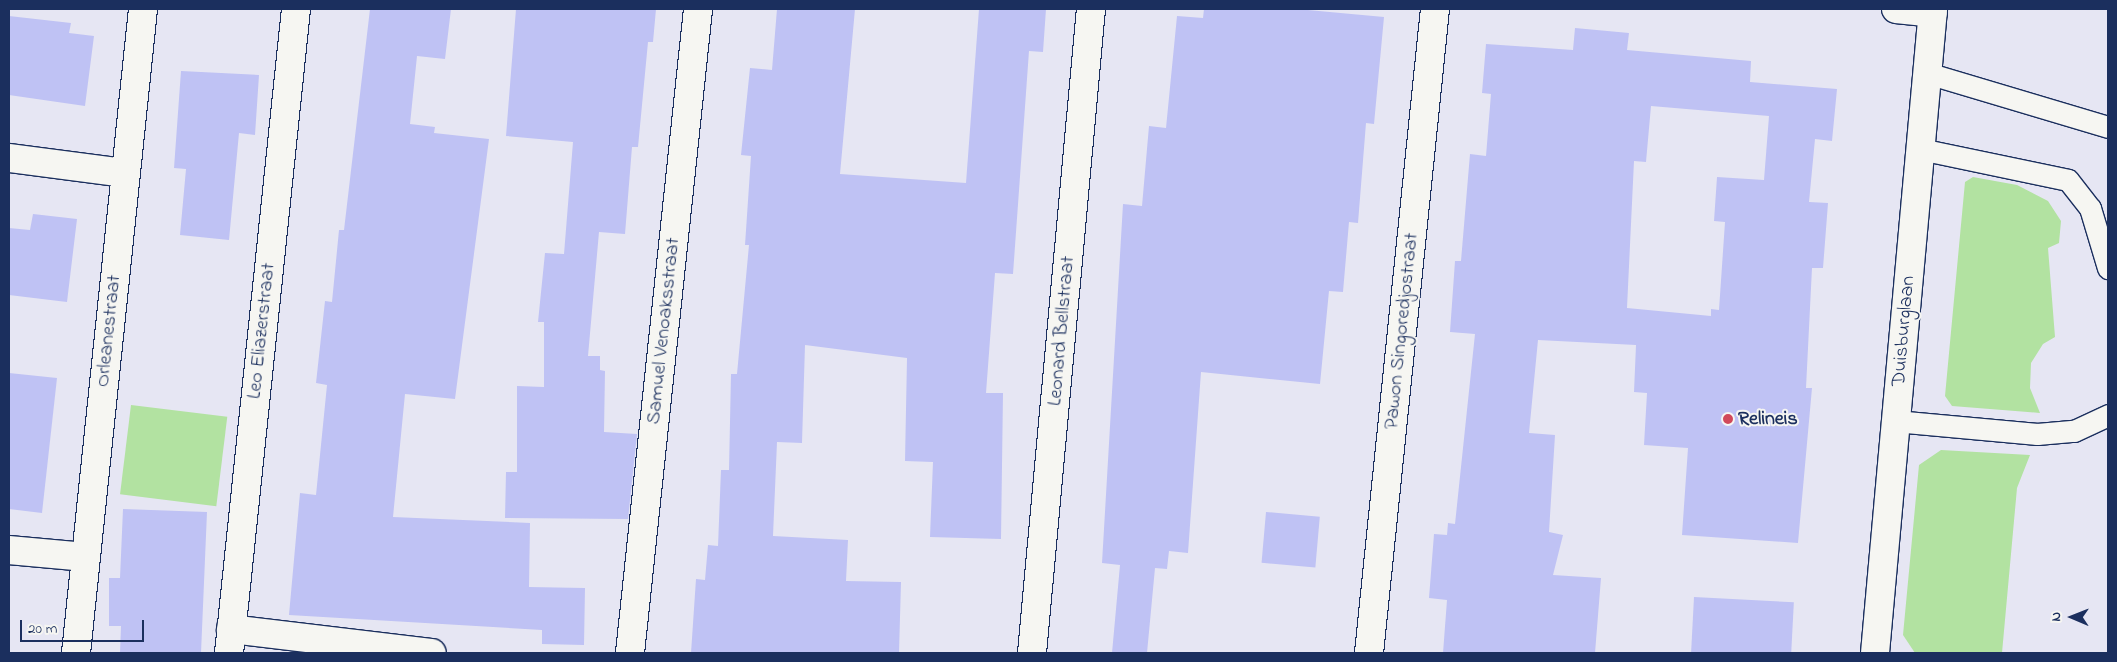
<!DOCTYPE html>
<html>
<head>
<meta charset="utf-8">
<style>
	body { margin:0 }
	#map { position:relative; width:2117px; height:662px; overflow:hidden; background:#e6e6f3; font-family:"Indie Flower",sans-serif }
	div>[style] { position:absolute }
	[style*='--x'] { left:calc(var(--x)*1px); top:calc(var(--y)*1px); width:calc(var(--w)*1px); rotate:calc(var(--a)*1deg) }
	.green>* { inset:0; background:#b2e2a1; transform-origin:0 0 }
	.building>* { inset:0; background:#bfc2f4; transform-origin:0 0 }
	.roads { filter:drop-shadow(1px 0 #1b2f5e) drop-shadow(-1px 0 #1b2f5e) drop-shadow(0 1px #1b2f5e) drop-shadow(0 -1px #1b2f5e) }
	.lane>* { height:21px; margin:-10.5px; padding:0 10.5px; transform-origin:10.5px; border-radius:10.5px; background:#f6f6f2 }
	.street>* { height:28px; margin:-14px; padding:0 14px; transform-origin:14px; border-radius:14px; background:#f6f6f2 }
	.secondary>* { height:28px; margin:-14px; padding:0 14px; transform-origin:14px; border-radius:14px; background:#f6f6f2 }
	.dots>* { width:14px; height:14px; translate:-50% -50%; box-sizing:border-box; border:2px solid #f6f6f2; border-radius:50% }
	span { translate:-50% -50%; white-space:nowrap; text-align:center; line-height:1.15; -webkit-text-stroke:4px #f6f6f2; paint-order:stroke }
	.street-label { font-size:20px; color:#1b2f5e }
	.poi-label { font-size:20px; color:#1b2f5e; font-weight:700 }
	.left { translate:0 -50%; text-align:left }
	.frame { position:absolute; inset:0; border:10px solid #1b2f5e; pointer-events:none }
	.north { position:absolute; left:2047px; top:592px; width:50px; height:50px; -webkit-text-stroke:4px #f6f6f2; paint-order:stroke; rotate:271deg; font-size:14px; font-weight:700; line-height:20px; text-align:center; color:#1b2f5e }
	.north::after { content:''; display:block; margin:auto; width:18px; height:22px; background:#1b2f5e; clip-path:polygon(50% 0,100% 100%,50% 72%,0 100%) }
	.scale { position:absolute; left:20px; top:620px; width:124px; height:22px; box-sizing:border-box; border:2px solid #1b2f5e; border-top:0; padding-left:6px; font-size:15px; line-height:18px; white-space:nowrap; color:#1b2f5e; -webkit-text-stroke:4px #f6f6f2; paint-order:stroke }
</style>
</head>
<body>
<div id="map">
	<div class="green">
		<div style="clip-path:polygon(1973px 177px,2017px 185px,2048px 201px,2061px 221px,2059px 243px,2048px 248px,2055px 337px,2043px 344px,2031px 363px,2030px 388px,2040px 413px,1952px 406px,1945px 396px,1965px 182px)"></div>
		<div style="left:131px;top:405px;width:97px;height:90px;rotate:7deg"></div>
		<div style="clip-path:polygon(1941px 450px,2030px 455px,2017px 488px,2002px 653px,1915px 653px,1903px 635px,1919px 465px)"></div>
	</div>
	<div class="building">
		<div style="clip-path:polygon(370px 9px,451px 9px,445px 59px,417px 56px,410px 124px,435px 127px,434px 133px,489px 139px,455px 399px,405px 394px,393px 517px,530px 523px,529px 587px,585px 588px,584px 645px,542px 644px,542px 630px,289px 615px,300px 493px,316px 495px,327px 385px,316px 383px,325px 301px,332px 302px,339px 230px,344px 230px)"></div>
		<div style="clip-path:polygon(516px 9px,656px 9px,653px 42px,648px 42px,638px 147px,632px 147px,625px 234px,599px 232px,588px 356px,600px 356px,600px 370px,605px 371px,604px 432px,637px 434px,628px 519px,505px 518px,506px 472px,517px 472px,517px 386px,544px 387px,544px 322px,538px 322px,545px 253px,564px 254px,573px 142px,506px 136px)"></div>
		<div style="clip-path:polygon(777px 9px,855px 9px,840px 174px,966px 183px,979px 9px,1046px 9px,1043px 52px,1029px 51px,1013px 274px,995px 273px,986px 393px,1003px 393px,1001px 539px,930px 537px,933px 462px,905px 461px,907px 358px,805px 345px,802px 443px,777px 442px,773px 536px,848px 540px,846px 581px,901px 582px,899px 653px,691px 653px,696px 579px,705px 580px,708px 545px,718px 546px,721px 470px,729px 470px,731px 374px,737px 374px,749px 245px,745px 245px,751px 156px,741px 155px,750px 68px,772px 70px)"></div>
		<div style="clip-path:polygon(1204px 9px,1297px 9px,1384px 17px,1374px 124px,1366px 123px,1358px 223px,1349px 222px,1343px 292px,1329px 291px,1320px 384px,1201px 372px,1188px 553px,1169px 551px,1167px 569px,1155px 568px,1147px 653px,1112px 653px,1120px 565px,1102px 563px,1123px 204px,1142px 206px,1149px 126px,1166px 128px,1177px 16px,1203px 18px)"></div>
		<div style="clip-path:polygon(9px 16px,71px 23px,69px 33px,94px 36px,85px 106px,9px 95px)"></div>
		<div style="clip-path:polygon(evenodd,1575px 28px,1629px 33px,1627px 50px,1751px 61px,1750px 82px,1837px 89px,1832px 141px,1815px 139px,1809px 202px,1828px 203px,1823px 268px,1812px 268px,1806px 388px,1812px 388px,1798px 543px,1682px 535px,1688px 448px,1644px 445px,1647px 393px,1634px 392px,1636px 345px,1538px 340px,1529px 433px,1555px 435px,1549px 532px,1563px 535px,1553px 575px,1601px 578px,1595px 653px,1443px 653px,1447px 600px,1429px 598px,1434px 534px,1447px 535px,1448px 523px,1455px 524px,1475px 334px,1450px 332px,1455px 261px,1461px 261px,1470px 154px,1486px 156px,1491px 94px,1482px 93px,1486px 44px,1573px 50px,1575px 28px,1651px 106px,1769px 116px,1764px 180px,1717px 177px,1714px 221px,1725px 222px,1719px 310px,1711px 309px,1711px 316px,1627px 308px,1634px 161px,1646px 162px,1651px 106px)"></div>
		<div style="clip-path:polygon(181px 71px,259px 75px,255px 135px,239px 133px,229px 240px,180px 235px,186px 169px,174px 168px)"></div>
		<div style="clip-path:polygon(33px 214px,77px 219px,67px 302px,9px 295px,9px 228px,30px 230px)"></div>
		<div style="clip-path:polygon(9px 373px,57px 378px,42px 513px,9px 509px)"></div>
		<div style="clip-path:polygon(123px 509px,207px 512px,201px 653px,120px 653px,121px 626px,109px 626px,109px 578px,120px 578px)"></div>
		<div style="left:1266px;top:512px;width:54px;height:51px;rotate:5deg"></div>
		<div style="left:1694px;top:597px;width:100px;height:56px;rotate:3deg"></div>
	</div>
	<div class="roads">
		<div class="lane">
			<div style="--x:1927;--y:73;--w:189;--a:16.6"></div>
			<div style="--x:1920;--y:149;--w:151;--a:11.8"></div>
			<div style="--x:2068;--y:180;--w:36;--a:52"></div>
			<div style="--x:2090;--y:208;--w:63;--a:73.3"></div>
			<div style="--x:1895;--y:421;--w:143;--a:5.2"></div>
			<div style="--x:2037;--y:434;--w:37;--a:-5"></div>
			<div style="--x:2074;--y:431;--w:38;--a:-25"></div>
		</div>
		<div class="street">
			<div style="--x:1896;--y:9;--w:37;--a:6"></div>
			<div style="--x:9;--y:158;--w:117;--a:7.4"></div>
			<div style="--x:9;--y:550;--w:77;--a:5.2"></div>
			<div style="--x:231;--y:629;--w:202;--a:6.8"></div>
			<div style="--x:76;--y:653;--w:647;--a:-84.06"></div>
			<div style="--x:229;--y:653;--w:647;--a:-84.06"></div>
			<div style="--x:630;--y:653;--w:648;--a:-83.97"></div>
			<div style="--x:1032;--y:653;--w:647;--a:-84.77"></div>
			<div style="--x:1369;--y:653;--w:647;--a:-84.15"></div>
		</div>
		<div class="secondary">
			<div style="--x:1875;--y:653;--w:647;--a:-84.85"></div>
		</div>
	</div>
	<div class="dots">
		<div style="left:1728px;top:419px;background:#d1495b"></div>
	</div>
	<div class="street-label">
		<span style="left:109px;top:331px;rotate:-84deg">Orleanestraat</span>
		<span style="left:262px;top:331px;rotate:-84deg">Leo Eliazerstraat</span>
		<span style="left:664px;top:331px;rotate:-84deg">Samuel Venoaksstraat</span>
		<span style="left:1062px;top:331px;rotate:-85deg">Leonard Bellstraat</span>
		<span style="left:1402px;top:331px;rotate:-84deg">Pawon Singoredjostraat</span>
		<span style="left:1904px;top:331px;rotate:-85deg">Duisburglaan</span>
	</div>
	<div class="poi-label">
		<span class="left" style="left:1738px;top:419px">Relineis</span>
	</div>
	<div class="frame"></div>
	<div class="north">N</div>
	<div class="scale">20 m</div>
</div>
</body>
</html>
